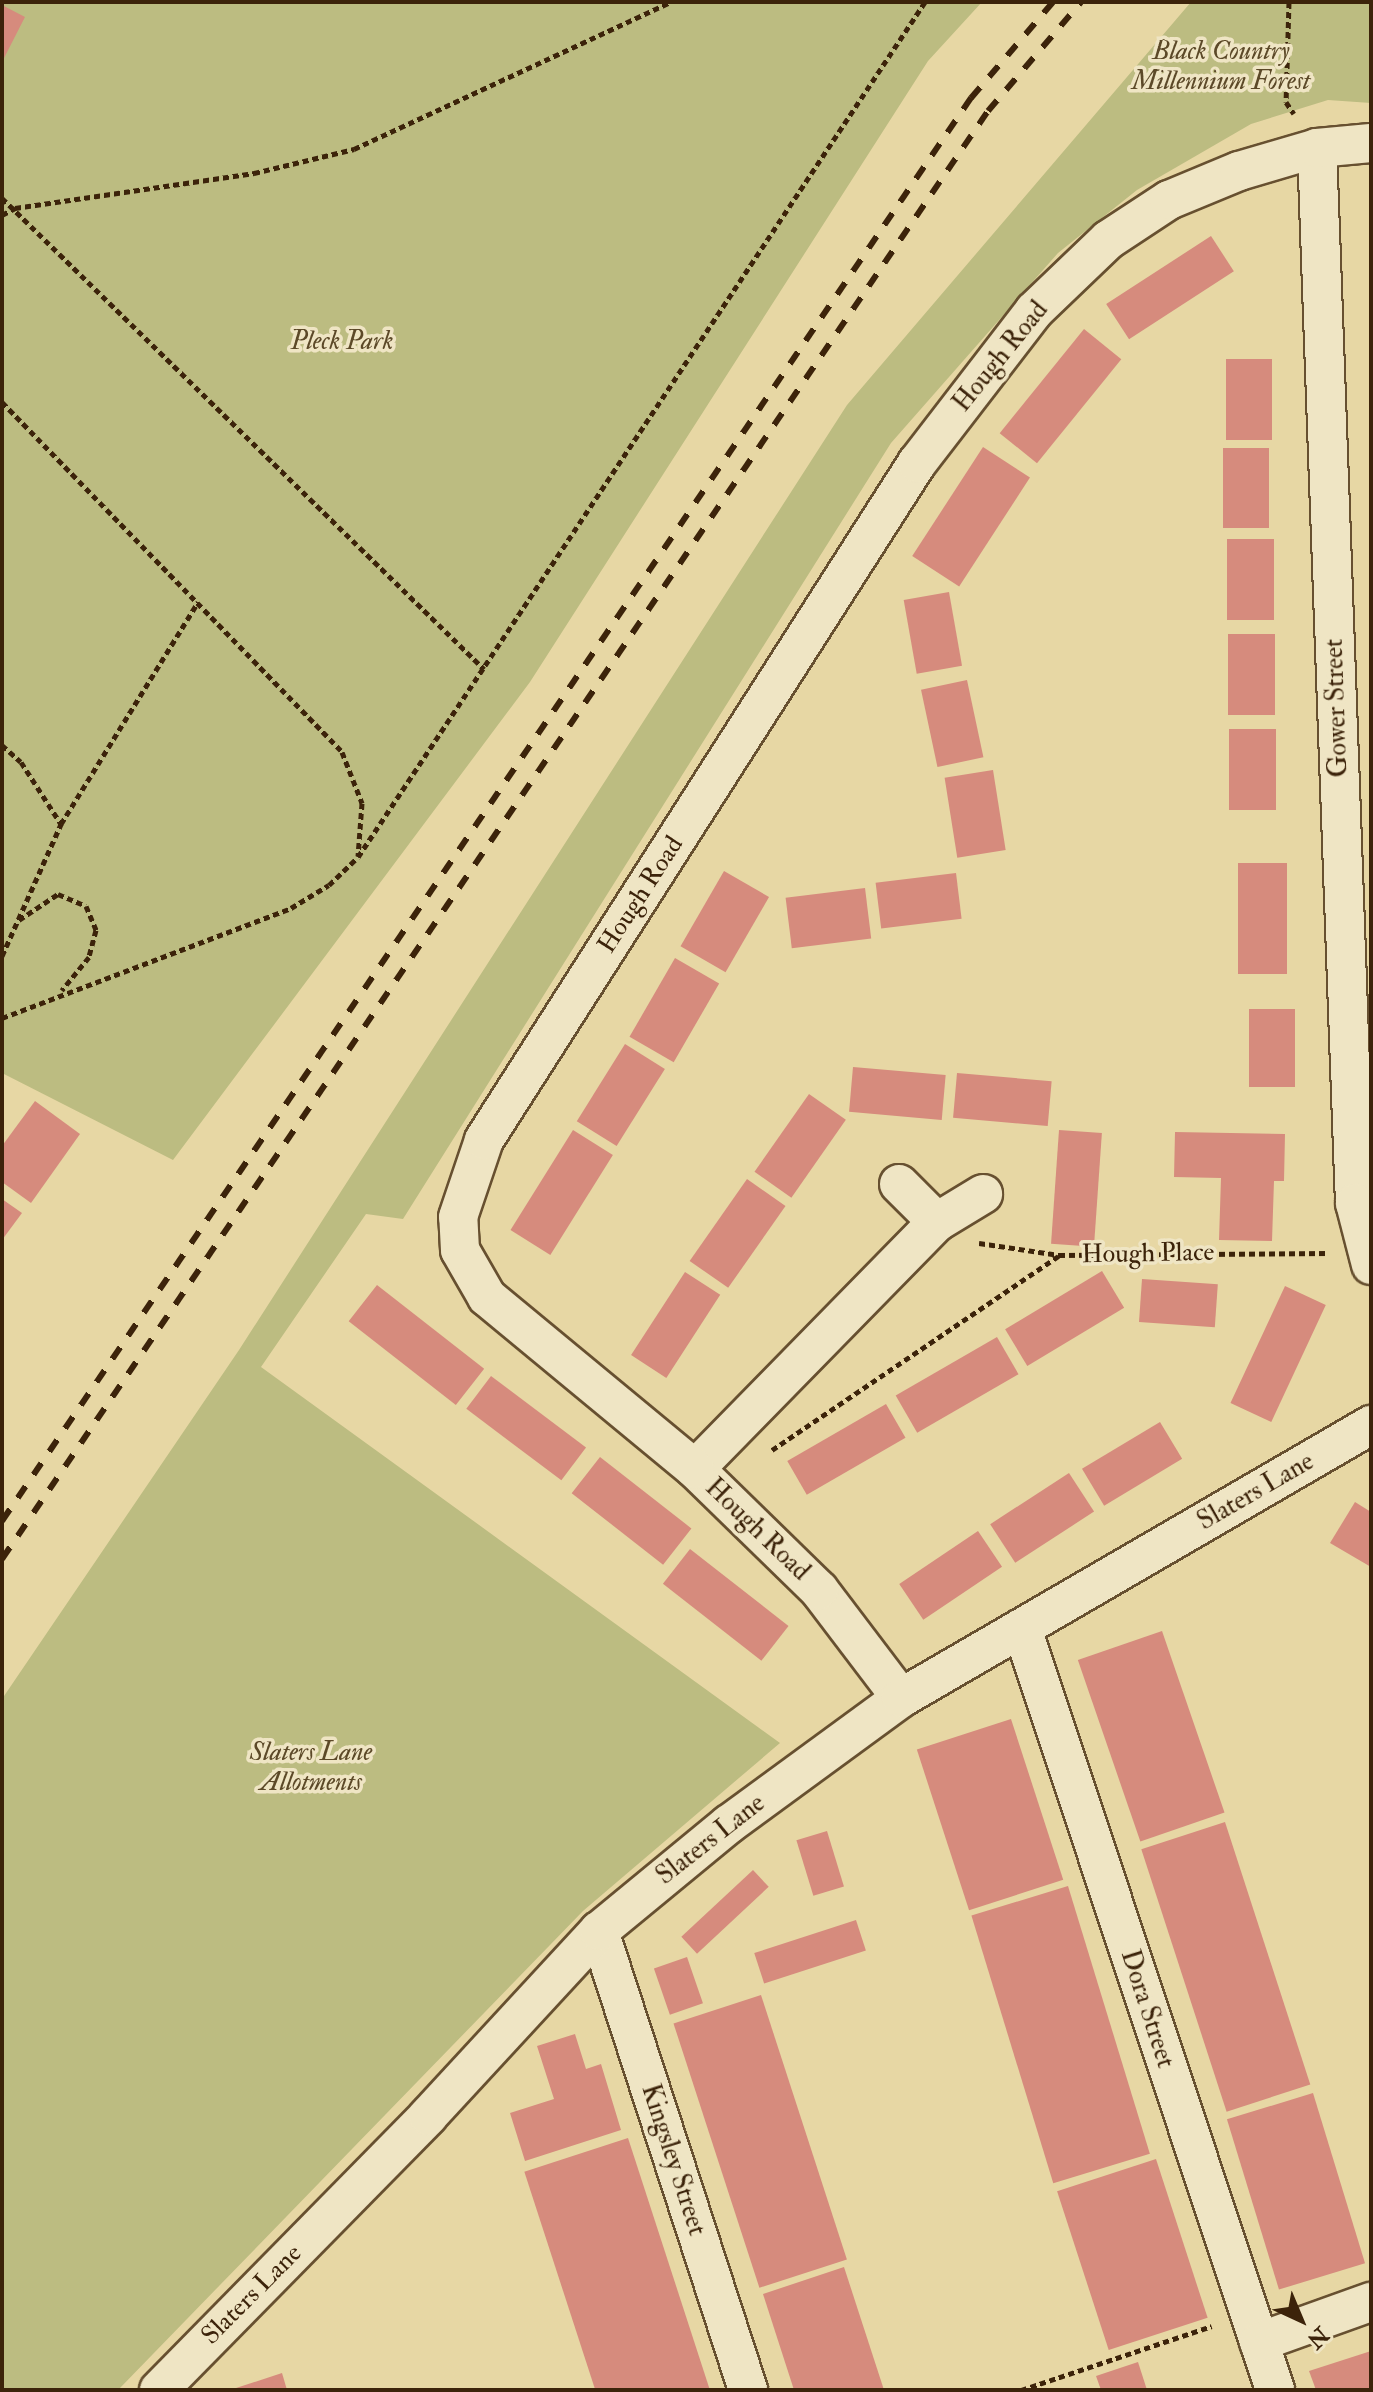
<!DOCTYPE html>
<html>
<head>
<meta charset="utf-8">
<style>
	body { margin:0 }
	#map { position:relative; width:1373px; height:2392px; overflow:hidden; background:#e7d7a4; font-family:"IM FELL Double Pica",serif }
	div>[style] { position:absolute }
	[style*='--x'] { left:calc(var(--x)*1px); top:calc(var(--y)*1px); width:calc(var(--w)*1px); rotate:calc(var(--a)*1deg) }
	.green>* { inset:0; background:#bcbc81 }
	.building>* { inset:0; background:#d68b7d; transform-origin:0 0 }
	.path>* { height:5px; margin-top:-2.5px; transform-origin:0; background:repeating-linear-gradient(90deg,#3c230a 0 6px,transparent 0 10px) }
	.roads { filter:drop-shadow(2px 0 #675030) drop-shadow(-2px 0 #675030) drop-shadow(0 2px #675030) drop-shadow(0 -2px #675030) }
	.minor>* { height:38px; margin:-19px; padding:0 19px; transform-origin:19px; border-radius:19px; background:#efe5c4 }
	.rail>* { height:6px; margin-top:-3px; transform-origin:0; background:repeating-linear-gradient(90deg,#3c230a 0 14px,transparent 0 28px) }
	span { translate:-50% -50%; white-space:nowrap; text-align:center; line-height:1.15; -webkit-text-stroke:7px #efe5c4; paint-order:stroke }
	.park-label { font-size:26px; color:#5c4928; font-style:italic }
	.street-label { font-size:26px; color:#3c230a }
	.frame { position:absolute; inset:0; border:4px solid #3c230a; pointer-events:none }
	.north { position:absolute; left:1261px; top:2280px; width:80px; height:80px; -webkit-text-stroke:6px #efe5c4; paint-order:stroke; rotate:136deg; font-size:22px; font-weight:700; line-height:32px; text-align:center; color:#3c230a }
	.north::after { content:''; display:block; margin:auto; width:28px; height:36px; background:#3c230a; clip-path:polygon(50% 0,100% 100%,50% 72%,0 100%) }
</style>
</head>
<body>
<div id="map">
	<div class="green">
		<div style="clip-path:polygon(2px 2px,982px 2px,928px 61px,530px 682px,173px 1160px,2px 1073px)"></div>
		<div style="clip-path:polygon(1191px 2px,1371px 2px,1371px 103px,1328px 100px,1251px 124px,1137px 190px,1058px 253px,891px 443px,403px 1219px,366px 1214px,261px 1367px,780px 1743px,583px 1911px,120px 2388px,2px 2390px,2px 1699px,239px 1350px,847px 405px)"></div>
	</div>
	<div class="building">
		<div style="clip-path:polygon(2px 5px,25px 17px,2px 62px)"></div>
		<div style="left:1211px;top:236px;width:42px;height:125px;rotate:57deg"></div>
		<div style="left:1084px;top:329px;width:48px;height:134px;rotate:39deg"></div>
		<div style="left:1226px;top:359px;width:46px;height:81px"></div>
		<div style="left:983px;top:447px;width:56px;height:130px;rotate:33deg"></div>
		<div style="left:1223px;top:448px;width:46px;height:80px"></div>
		<div style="left:1227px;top:539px;width:47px;height:81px"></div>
		<div style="left:949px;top:592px;width:75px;height:46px;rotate:80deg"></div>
		<div style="left:1228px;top:634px;width:47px;height:81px"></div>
		<div style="left:967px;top:680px;width:79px;height:47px;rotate:78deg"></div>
		<div style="left:1229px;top:729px;width:47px;height:81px"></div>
		<div style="left:993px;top:770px;width:81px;height:49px;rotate:81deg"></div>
		<div style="left:1238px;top:863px;width:49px;height:111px"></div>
		<div style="left:724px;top:871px;width:52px;height:87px;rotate:30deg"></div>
		<div style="left:956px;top:873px;width:46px;height:81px;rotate:83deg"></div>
		<div style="left:865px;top:888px;width:51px;height:80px;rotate:83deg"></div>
		<div style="left:675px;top:958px;width:51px;height:91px;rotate:30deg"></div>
		<div style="left:1249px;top:1009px;width:46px;height:78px"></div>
		<div style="left:625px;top:1044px;width:47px;height:91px;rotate:32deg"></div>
		<div style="left:853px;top:1067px;width:93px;height:45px;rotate:5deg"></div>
		<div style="left:957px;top:1073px;width:95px;height:45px;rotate:5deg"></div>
		<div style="left:809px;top:1094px;width:45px;height:95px;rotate:35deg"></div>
		<div style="clip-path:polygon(35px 1101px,80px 1134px,31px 1203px,2px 1182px,2px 1146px)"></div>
		<div style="left:573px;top:1130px;width:47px;height:118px;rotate:32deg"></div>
		<div style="left:1059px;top:1130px;width:43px;height:114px;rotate:4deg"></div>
		<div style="clip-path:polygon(1175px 1132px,1285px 1134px,1284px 1181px,1274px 1181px,1272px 1241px,1219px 1240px,1221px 1178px,1174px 1177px)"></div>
		<div style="left:747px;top:1179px;width:47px;height:100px;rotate:35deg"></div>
		<div style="clip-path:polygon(2px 1199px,22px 1213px,2px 1240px)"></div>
		<div style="left:1102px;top:1271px;width:43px;height:113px;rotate:59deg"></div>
		<div style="left:685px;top:1272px;width:42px;height:99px;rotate:33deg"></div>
		<div style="left:1142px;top:1279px;width:76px;height:43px;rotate:4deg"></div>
		<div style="left:377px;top:1285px;width:136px;height:46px;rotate:38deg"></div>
		<div style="left:1285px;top:1286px;width:45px;height:129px;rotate:25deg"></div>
		<div style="left:997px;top:1337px;width:43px;height:117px;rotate:60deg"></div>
		<div style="left:491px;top:1376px;width:119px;height:41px;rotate:37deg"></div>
		<div style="left:886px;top:1404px;width:39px;height:114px;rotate:60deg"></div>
		<div style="left:1160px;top:1422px;width:43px;height:91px;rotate:59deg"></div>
		<div style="left:600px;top:1457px;width:116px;height:46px;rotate:38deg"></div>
		<div style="left:1069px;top:1473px;width:46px;height:94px;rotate:57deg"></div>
		<div style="clip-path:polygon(1355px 1502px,1371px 1512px,1371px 1567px,1330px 1543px)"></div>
		<div style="left:978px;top:1531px;width:43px;height:95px;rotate:56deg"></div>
		<div style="left:690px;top:1549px;width:125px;height:44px;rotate:38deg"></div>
		<div style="left:1162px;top:1631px;width:192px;height:89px;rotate:71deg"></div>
		<div style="left:1011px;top:1719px;width:169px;height:99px;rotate:72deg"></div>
		<div style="left:1225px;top:1822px;width:276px;height:88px;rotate:72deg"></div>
		<div style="left:827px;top:1831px;width:58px;height:32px;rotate:73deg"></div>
		<div style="left:753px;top:1870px;width:23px;height:98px;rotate:47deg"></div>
		<div style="left:1068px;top:1886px;width:280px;height:101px;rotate:73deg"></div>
		<div style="left:856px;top:1920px;width:32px;height:107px;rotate:72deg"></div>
		<div style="left:687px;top:1957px;width:49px;height:35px;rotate:71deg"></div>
		<div style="left:761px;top:1995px;width:278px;height:92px;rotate:72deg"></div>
		<div style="clip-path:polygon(575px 2034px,586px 2069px,601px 2064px,621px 2130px,525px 2161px,510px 2113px,554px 2099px,537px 2046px)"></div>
		<div style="left:1313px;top:2093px;width:178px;height:90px;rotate:73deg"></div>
		<div style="left:628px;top:2138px;width:265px;height:109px;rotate:72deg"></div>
		<div style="left:1156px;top:2159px;width:167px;height:104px;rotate:72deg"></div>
		<div style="clip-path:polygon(844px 2267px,884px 2390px,794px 2390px,763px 2294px)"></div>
		<div style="clip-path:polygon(1371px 2351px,1371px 2390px,1316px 2390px,1309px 2371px)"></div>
		<div style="clip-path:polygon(1138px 2362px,1147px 2390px,1101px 2390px,1096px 2376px)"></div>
		<div style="clip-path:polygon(282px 2373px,287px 2390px,233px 2390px,233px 2389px)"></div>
	</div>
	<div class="path">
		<div style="--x:1289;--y:2;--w:100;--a:91.7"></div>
		<div style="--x:1286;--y:102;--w:14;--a:56"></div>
		<div style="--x:2;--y:198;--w:674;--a:44.34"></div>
		<div style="--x:2;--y:215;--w:15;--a:-28"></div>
		<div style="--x:15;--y:208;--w:242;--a:-8.3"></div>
		<div style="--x:254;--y:173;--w:103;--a:-13.5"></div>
		<div style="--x:354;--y:149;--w:349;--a:-24.9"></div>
		<div style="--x:2;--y:402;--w:488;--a:45.8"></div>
		<div style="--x:342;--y:752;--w:55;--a:68.6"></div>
		<div style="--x:362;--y:803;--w:53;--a:94.3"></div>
		<div style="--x:2;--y:745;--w:25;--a:42"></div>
		<div style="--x:21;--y:762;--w:74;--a:57.2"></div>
		<div style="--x:19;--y:920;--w:47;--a:-33.7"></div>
		<div style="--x:58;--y:894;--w:30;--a:23"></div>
		<div style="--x:86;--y:906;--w:26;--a:67"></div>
		<div style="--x:96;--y:930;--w:28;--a:105"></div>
		<div style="--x:89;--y:957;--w:43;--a:129.3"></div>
		<div style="--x:2;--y:956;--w:145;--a:-65.9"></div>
		<div style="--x:61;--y:824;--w:261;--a:-58.3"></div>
		<div style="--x:2;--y:1018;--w:309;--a:-20.8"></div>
		<div style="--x:291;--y:908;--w:44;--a:-31.2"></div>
		<div style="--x:329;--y:885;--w:40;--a:-44"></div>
		<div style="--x:358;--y:857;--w:1026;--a:-56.45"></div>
		<div style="--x:979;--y:1243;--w:81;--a:8.5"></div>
		<div style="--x:1059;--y:1255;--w:270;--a:-0.4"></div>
		<div style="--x:772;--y:1450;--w:346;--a:-34.1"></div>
		<div style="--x:1021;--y:2390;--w:201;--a:-18.5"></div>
	</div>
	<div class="roads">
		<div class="minor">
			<div style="--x:1317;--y:148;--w:1056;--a:87.94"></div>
			<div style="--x:1355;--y:1203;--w:64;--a:75.5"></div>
			<div style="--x:899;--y:1184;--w:54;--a:45"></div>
			<div style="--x:695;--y:1469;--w:346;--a:-45.6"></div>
			<div style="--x:937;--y:1222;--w:54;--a:-31.3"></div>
			<div style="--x:1022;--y:1628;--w:803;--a:71.63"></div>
			<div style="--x:901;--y:1698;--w:136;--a:-127.2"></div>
			<div style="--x:819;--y:1590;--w:173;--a:-135.7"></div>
			<div style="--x:695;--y:1469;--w:270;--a:-140.4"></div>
			<div style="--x:487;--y:1297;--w:54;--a:-119.9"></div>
			<div style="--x:460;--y:1250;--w:33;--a:-93"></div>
			<div style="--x:458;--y:1217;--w:81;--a:-71.3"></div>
			<div style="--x:484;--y:1140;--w:804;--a:-57.4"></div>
			<div style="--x:917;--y:463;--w:192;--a:-52.4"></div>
			<div style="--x:1034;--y:311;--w:103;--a:-43.8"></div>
			<div style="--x:1108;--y:240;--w:73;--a:-33.3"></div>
			<div style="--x:1169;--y:200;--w:76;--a:-22.5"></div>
			<div style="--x:1239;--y:171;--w:81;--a:-16.4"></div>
			<div style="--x:1317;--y:148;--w:54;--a:-5.3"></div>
			<div style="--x:599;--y:1931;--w:483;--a:72"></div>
			<div style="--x:1259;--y:2342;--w:119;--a:-19.7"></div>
			<div style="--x:159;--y:2390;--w:384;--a:-45.5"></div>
			<div style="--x:428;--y:2116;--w:252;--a:-47.3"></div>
			<div style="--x:599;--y:1931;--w:168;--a:-39.5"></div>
			<div style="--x:729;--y:1824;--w:213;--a:-36.2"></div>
			<div style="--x:901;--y:1698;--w:544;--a:-30.15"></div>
		</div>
	</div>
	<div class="rail">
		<div style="--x:2;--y:1521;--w:1722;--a:-55.75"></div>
		<div style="--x:971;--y:98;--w:126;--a:-49.5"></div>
		<div style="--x:2;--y:1559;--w:1752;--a:-55.75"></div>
		<div style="--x:988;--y:111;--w:143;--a:-49.5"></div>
	</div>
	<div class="park-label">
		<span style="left:1221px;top:67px">Black Country<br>Millennium Forest</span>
		<span style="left:342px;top:342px">Pleck Park</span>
		<span style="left:311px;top:1768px">Slaters Lane<br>Allotments</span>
	</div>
	<div class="street-label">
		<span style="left:1001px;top:357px;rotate:-51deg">Hough Road</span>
		<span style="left:1337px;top:708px;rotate:-92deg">Gower Street</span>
		<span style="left:641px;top:895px;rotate:-57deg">Hough Road</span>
		<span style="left:1148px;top:1254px;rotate:-1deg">Hough Place</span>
		<span style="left:1256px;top:1492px;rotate:-30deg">Slaters Lane</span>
		<span style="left:757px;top:1530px;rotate:44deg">Hough Road</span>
		<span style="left:711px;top:1840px;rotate:-38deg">Slaters Lane</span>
		<span style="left:1147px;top:2009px;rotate:72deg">Dora Street</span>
		<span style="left:673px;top:2160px;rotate:72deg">Kingsley Street</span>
		<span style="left:252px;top:2295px;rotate:-45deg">Slaters Lane</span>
	</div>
	<div class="frame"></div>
	<div class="north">N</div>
</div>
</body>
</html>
